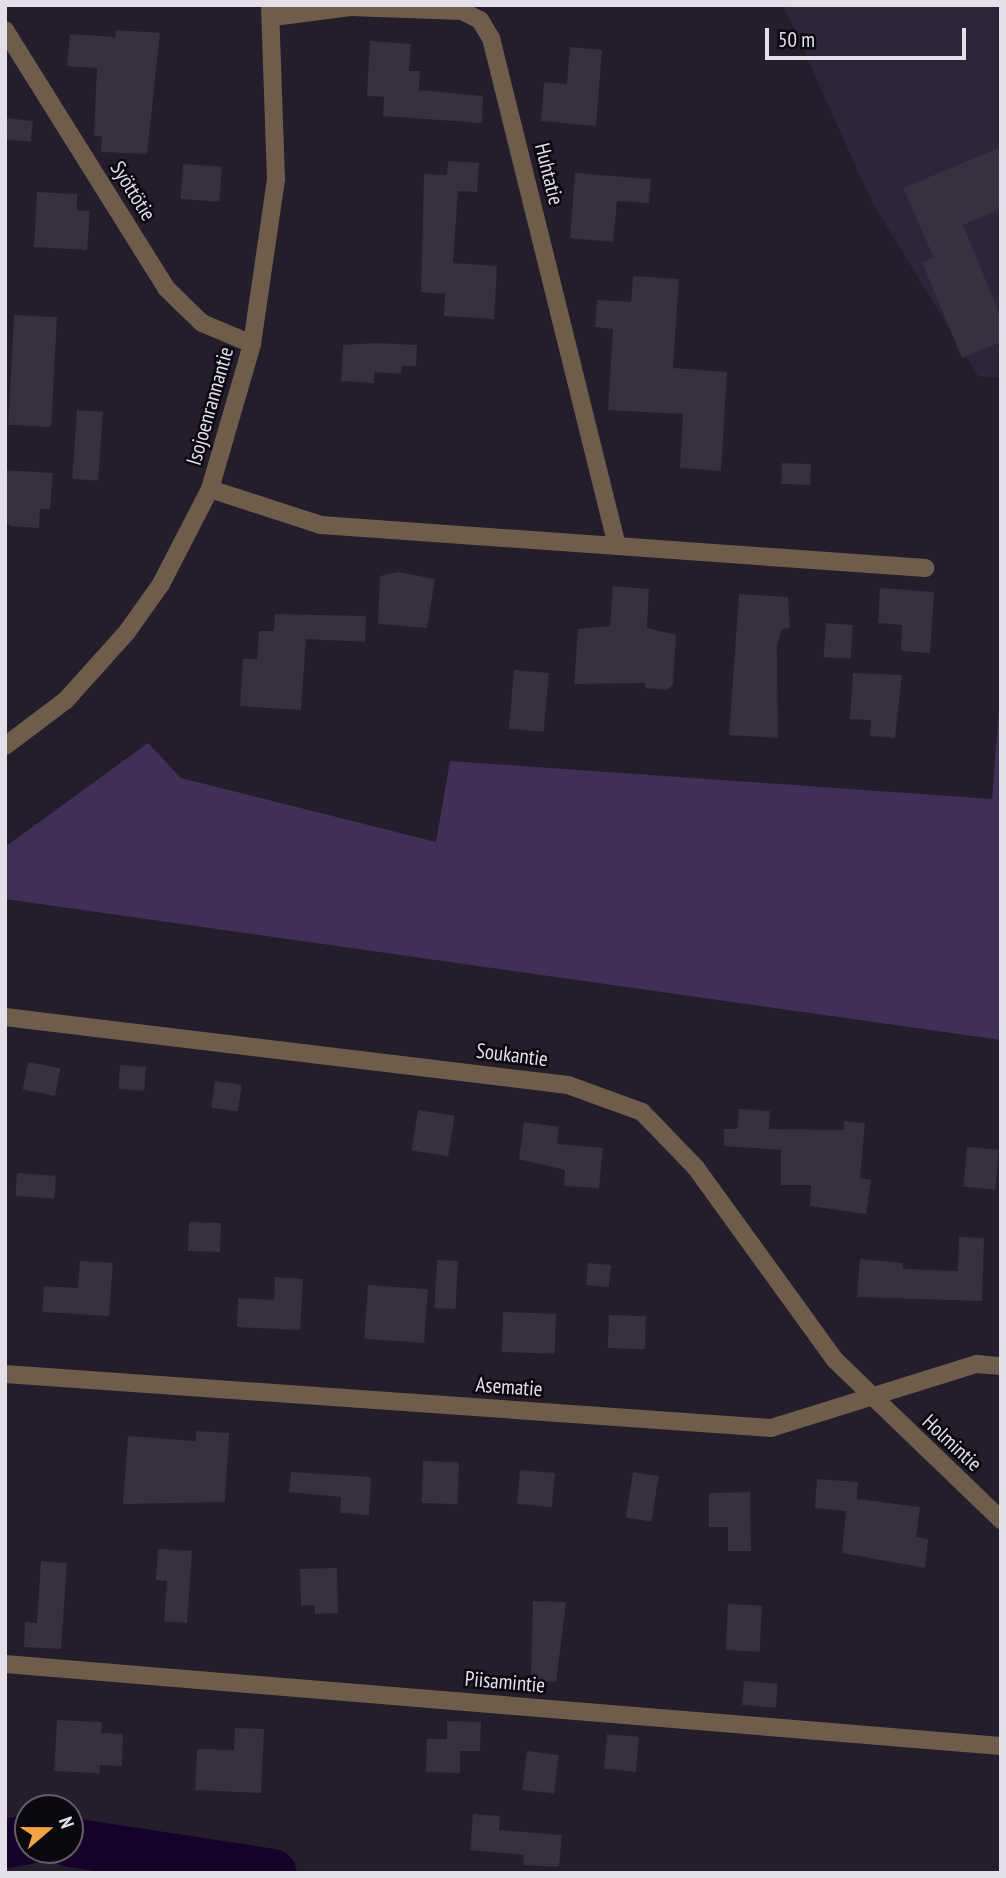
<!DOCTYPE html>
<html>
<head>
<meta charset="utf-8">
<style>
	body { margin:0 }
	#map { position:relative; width:1006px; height:1878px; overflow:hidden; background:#231d2c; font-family:"PT Sans Narrow",sans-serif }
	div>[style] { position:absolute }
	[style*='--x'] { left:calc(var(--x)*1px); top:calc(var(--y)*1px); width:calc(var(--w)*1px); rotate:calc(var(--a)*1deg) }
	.built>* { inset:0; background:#2e253a }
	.green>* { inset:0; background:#412f57 }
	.river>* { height:49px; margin:-24.5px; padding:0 24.5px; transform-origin:24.5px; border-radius:24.5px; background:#16012a }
	.building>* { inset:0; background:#363040; transform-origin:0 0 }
	.minor>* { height:18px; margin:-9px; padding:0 9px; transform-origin:9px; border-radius:9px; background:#6f5d4b }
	span { translate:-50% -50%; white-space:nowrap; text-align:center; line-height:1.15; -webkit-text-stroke:5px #0b080f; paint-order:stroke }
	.street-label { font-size:21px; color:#e4e0ea }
	.frame { position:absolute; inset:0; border:7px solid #e4e0ea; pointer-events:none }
	.north { position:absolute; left:14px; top:1794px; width:70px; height:70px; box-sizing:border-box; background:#0b080f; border:2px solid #625e67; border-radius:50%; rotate:70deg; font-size:19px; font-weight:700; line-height:28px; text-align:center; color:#e4e0ea }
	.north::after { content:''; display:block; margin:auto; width:24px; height:32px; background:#f4a443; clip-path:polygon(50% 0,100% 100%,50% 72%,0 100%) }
	.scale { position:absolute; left:765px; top:28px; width:201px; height:32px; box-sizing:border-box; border:4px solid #e4e0ea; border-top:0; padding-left:9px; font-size:21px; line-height:24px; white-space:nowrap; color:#e4e0ea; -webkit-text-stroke:5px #0b080f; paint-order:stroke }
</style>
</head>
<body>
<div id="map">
	<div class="built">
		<div style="clip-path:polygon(783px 5px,1001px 5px,1001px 378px,978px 376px,872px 202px)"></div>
	</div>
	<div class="green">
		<div style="clip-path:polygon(1001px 683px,1001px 1040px,5px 899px,5px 847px,148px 743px,181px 778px,436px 842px,450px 761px,992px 799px)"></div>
	</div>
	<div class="river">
		<div style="--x:70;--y:1842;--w:204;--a:8.7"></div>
		<div style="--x:5;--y:1843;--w:23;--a:-10"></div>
	</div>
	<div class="building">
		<div style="clip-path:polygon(116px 30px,160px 33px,147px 154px,101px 152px,102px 136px,94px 136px,97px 68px,67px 66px,70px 34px,115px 37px)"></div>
		<div style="clip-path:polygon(370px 41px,411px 44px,409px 71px,420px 71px,419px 90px,483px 96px,482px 123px,383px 116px,384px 97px,367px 96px)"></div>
		<div style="clip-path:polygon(570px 47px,602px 50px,596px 126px,541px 121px,544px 82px,567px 84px)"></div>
		<div style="left:5px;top:118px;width:28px;height:21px;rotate:6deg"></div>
		<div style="clip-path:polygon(1001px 147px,1001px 209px,963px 225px,1001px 317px,1001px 342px,962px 358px,922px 262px,934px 258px,903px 188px)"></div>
		<div style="clip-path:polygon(448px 161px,479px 163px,477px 192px,458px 191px,453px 263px,497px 266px,494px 319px,444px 316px,445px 294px,421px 292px,424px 174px,447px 175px)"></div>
		<div style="left:183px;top:164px;width:39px;height:35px;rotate:4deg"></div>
		<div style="clip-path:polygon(575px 173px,651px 179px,649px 203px,617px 201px,613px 242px,570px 238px)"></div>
		<div style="clip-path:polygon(37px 192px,77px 194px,77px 210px,90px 211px,87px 250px,34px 247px)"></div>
		<div style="clip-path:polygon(633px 276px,679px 279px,673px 368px,727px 372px,721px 471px,680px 468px,683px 414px,608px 410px,613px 329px,595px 327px,597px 300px,631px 302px)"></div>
		<div style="left:14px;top:315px;width:43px;height:110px;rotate:3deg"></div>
		<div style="clip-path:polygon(375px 343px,417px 345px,416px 366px,402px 366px,401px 374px,374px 372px,374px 383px,341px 381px,343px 345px)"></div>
		<div style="left:77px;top:410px;width:26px;height:69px;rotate:4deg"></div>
		<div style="left:782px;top:463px;width:29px;height:21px;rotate:2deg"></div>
		<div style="clip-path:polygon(5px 470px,53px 473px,50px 509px,40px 509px,39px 528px,10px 526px,5px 520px)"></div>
		<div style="clip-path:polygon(398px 572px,435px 579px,427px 628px,378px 624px,380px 576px)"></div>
		<div style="clip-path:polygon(613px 586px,649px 589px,647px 628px,676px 635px,673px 685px,667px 690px,645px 688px,645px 683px,574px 684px,578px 629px,610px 626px)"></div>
		<div style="clip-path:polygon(880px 588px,934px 592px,930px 653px,901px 651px,902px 625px,878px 623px)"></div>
		<div style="clip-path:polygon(739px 594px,788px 597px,790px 628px,782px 629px,777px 645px,778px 738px,729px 735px)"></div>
		<div style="clip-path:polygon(275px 614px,366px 616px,365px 642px,306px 639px,301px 710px,240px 706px,243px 659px,257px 659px,259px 631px,274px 631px)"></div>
		<div style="left:826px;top:623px;width:27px;height:34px;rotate:4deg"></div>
		<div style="left:514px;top:670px;width:35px;height:59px;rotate:5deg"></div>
		<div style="clip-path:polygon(853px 673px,902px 675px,895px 738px,870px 736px,871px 720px,850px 719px)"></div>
		<div style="left:28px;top:1062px;width:33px;height:28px;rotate:11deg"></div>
		<div style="left:120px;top:1065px;width:26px;height:24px;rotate:4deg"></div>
		<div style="left:215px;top:1081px;width:27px;height:27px;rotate:8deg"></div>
		<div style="clip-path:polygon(739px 1109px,770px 1111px,769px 1129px,844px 1130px,844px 1121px,865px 1123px,860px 1178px,871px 1180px,866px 1214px,810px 1206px,811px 1185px,781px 1185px,781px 1150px,724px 1146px,724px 1129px,737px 1129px)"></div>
		<div style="left:418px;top:1110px;width:37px;height:41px;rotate:9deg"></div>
		<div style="clip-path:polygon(524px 1122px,559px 1127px,557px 1144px,603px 1148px,599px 1188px,564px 1186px,565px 1170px,519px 1159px)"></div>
		<div style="left:967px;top:1147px;width:32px;height:40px;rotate:5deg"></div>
		<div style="left:17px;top:1173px;width:39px;height:23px;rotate:4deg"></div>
		<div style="left:189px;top:1222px;width:32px;height:29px;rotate:2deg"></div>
		<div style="clip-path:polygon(959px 1237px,984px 1238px,982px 1301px,857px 1297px,860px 1259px,903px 1263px,903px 1269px,958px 1271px)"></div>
		<div style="left:437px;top:1260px;width:21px;height:48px;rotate:3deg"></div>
		<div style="clip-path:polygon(80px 1261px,113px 1263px,109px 1316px,42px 1312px,44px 1286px,78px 1288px)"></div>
		<div style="left:588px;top:1263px;width:23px;height:22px;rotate:5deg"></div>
		<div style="clip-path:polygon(275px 1277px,303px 1279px,300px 1330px,237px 1327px,238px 1298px,274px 1300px)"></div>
		<div style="left:368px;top:1285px;width:60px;height:54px;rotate:4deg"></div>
		<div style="left:503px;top:1312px;width:53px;height:40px;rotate:2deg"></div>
		<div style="left:609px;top:1315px;width:37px;height:33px;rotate:2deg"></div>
		<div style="clip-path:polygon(196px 1431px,229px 1433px,225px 1502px,123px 1504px,128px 1436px,196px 1441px)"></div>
		<div style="left:423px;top:1461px;width:36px;height:42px;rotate:2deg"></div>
		<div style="left:520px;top:1470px;width:35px;height:34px;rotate:5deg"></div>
		<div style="clip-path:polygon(291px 1472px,371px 1477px,369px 1515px,340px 1513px,341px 1497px,289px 1492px)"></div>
		<div style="left:633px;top:1472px;width:26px;height:46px;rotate:9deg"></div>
		<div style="clip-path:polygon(817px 1479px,858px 1482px,857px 1499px,920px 1507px,916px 1537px,928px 1539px,925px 1568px,842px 1553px,846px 1511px,815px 1508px)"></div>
		<div style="clip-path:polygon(750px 1492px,751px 1551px,728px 1551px,728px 1527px,709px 1527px,709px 1493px)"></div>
		<div style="clip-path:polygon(158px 1549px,192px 1551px,187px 1623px,164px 1621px,167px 1581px,156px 1580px)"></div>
		<div style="clip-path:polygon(41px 1561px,67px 1563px,61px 1649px,24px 1647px,25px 1622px,37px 1623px)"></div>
		<div style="clip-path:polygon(337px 1568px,338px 1613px,315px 1614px,315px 1605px,301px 1606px,300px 1569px)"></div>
		<div style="clip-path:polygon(533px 1601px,566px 1602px,556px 1682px,531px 1680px)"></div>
		<div style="left:728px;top:1604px;width:34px;height:46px;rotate:3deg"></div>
		<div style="left:744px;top:1681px;width:34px;height:24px;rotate:5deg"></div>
		<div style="clip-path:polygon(57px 1720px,102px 1722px,101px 1733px,123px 1734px,122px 1766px,100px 1765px,99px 1773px,54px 1771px)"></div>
		<div style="clip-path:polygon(447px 1721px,481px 1722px,480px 1751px,460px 1751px,460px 1773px,426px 1772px,427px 1739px,447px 1739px)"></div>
		<div style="clip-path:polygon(235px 1728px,264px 1729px,261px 1793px,195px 1790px,197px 1749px,234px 1750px)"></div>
		<div style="left:607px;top:1734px;width:32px;height:35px;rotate:5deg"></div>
		<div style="left:527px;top:1751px;width:32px;height:39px;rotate:7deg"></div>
		<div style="clip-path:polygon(473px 1814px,500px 1816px,499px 1830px,562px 1835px,559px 1867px,523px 1865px,524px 1855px,470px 1850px)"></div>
	</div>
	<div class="minor">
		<div style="--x:273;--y:17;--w:78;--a:-7.4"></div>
		<div style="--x:350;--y:7;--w:112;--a:2"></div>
		<div style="--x:462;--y:11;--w:20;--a:27"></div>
		<div style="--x:480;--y:20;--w:21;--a:59"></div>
		<div style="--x:491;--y:38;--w:523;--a:76.07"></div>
		<div style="--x:5;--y:30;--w:304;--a:58"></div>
		<div style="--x:166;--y:288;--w:50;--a:44.2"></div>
		<div style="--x:202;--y:323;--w:54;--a:22.8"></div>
		<div style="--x:210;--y:489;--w:117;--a:18"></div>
		<div style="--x:321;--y:525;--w:606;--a:4.07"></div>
		<div style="--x:5;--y:746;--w:76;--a:-37"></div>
		<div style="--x:66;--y:700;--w:91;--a:-48.1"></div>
		<div style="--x:127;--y:632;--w:59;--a:-54.7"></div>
		<div style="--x:161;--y:584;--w:107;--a:-62.7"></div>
		<div style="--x:210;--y:489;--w:151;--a:-73.8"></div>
		<div style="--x:252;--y:344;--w:167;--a:-81.7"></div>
		<div style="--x:276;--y:179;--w:174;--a:-92"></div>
		<div style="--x:5;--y:1017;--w:567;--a:6.89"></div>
		<div style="--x:568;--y:1085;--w:79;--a:20"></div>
		<div style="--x:642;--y:1112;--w:78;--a:46"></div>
		<div style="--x:696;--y:1168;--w:237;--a:54.1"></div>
		<div style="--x:835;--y:1360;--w:231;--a:43.9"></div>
		<div style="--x:5;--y:1374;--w:768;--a:4.03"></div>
		<div style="--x:771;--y:1428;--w:216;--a:-17.3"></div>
		<div style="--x:977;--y:1364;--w:24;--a:5"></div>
		<div style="--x:5;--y:1664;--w:999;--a:4.71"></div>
	</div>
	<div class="street-label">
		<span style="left:549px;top:174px;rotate:76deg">Huhtatie</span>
		<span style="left:133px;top:191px;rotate:58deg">Syöttötie</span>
		<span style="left:210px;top:406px;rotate:-74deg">Isojoenrannantie</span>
		<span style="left:512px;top:1055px;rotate:7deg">Soukantie</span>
		<span style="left:509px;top:1387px;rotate:4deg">Asematie</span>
		<span style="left:952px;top:1443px;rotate:43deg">Holmintie</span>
		<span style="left:505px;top:1682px;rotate:5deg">Piisamintie</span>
	</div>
	<div class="frame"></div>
	<div class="north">N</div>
	<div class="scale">50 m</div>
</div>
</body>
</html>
